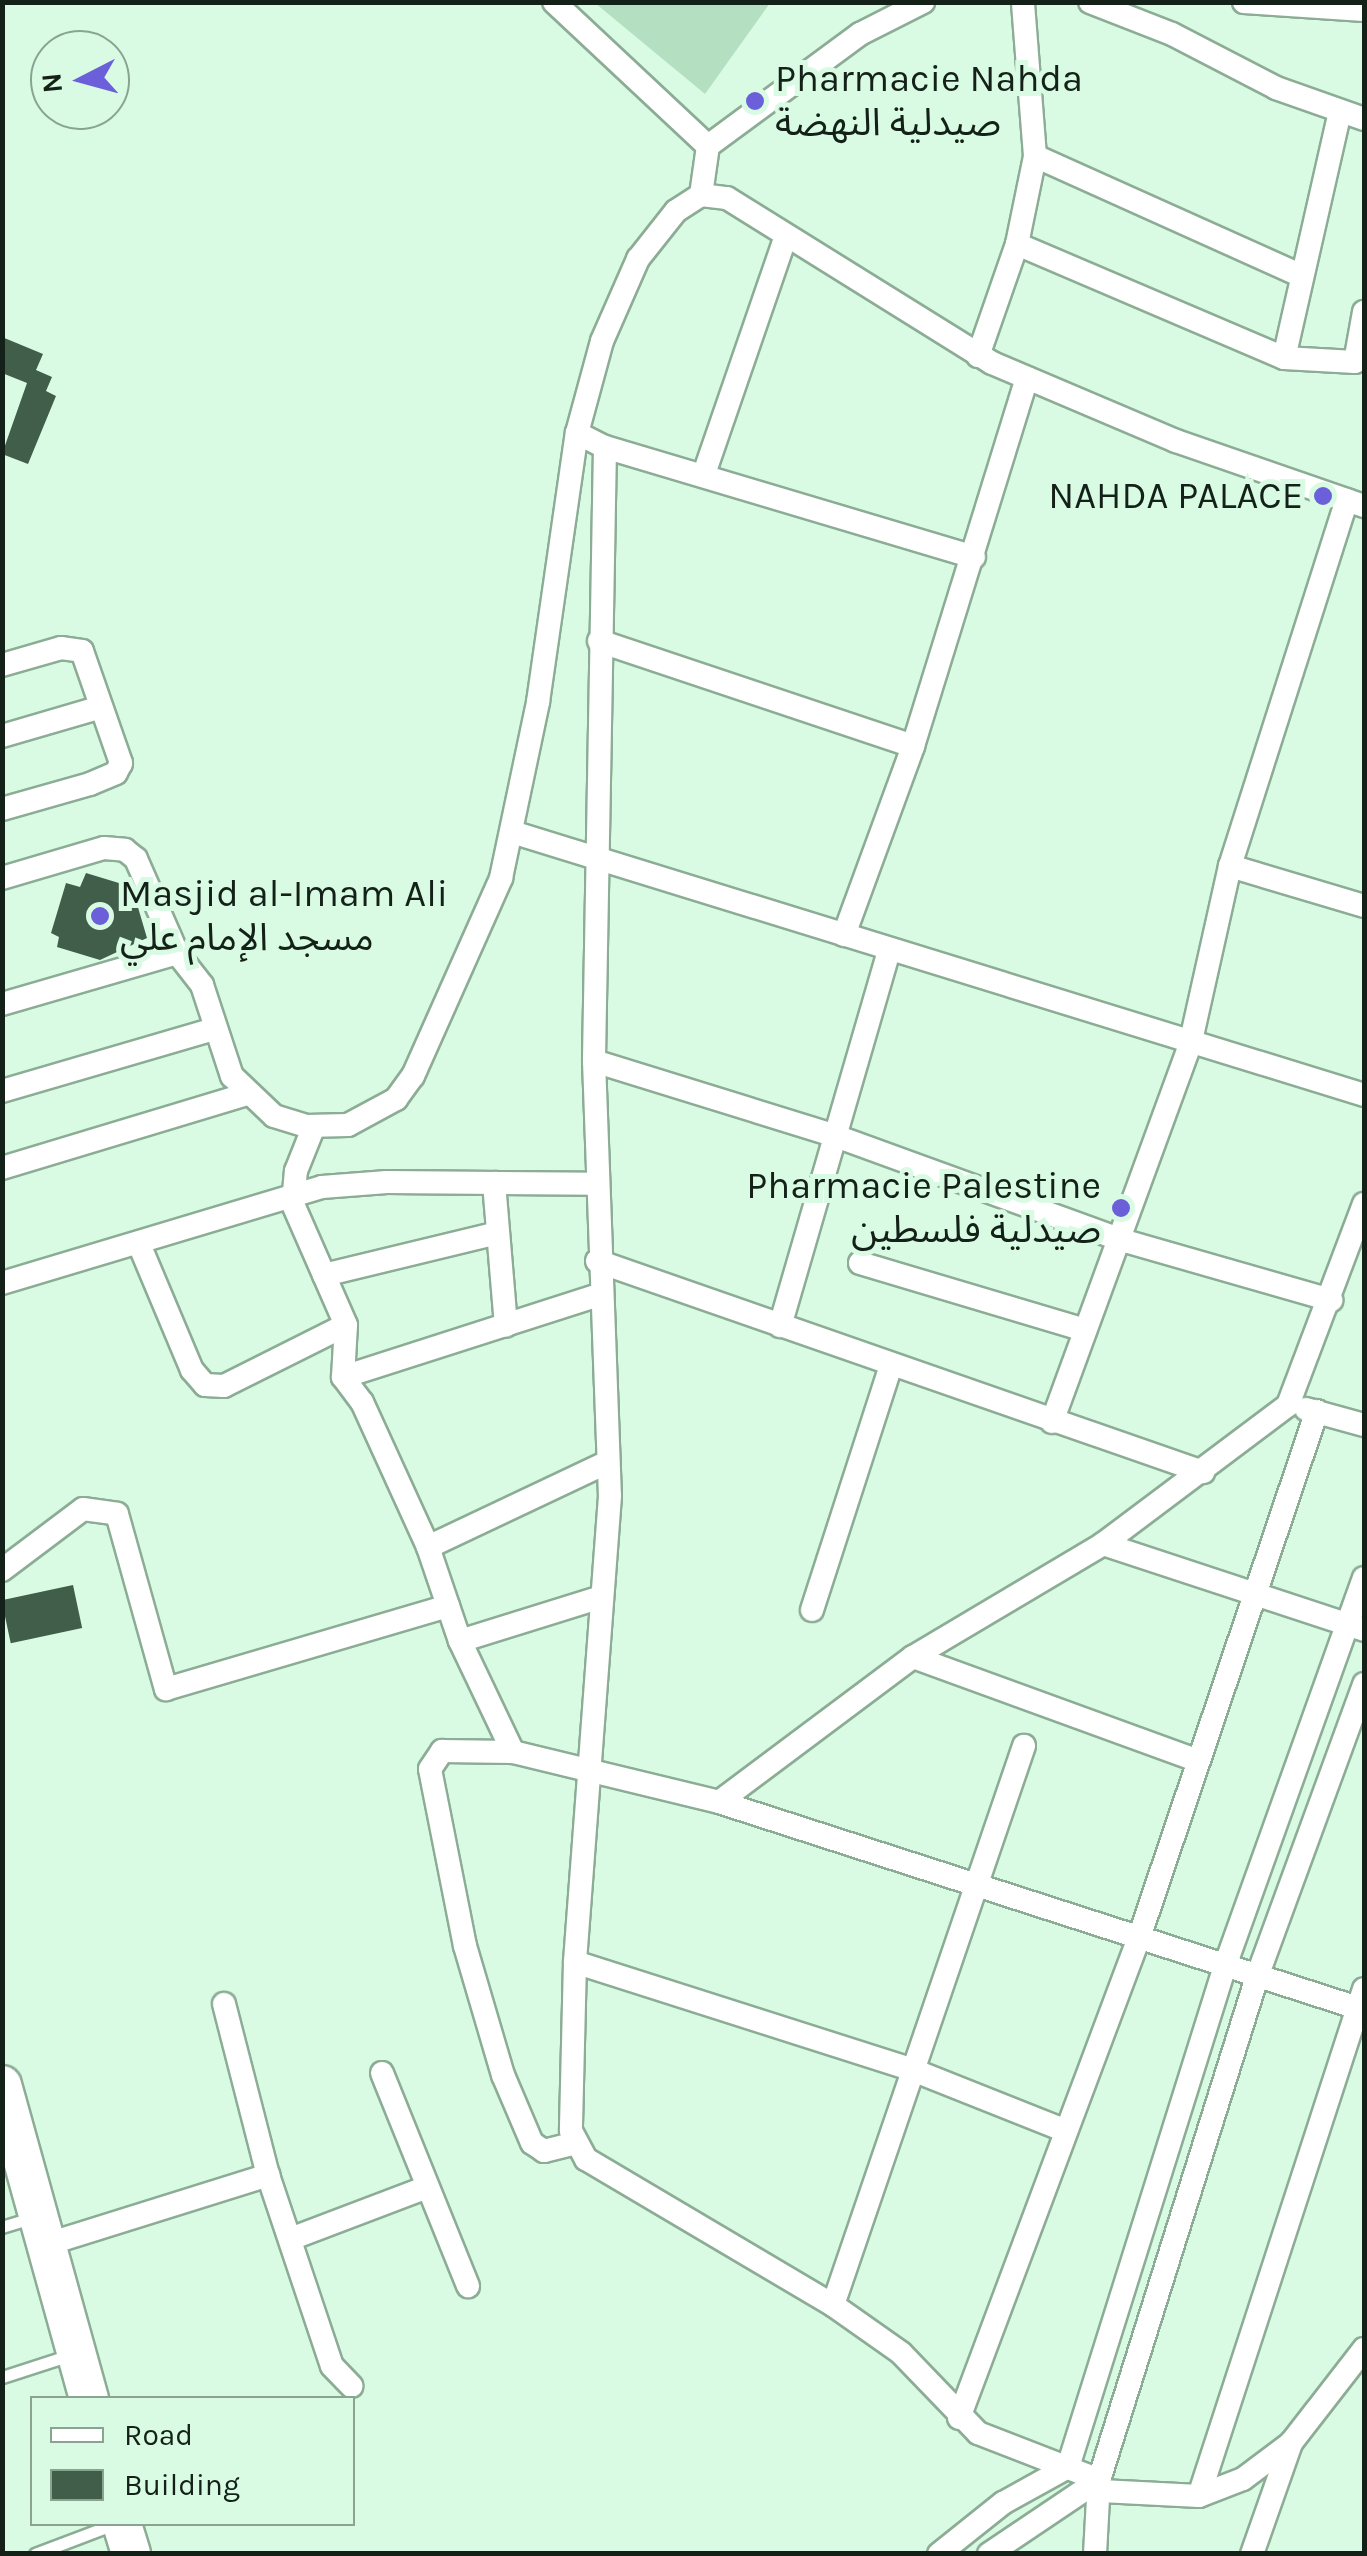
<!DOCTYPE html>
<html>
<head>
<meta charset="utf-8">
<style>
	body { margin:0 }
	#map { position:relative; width:1367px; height:2556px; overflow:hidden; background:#d9fbe3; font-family:Karla,"Noto Sans Arabic",sans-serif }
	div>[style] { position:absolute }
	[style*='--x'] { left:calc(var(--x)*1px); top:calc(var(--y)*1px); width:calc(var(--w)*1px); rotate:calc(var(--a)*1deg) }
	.green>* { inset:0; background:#b4e0c1 }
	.building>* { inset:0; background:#415e4a; transform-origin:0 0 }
	.roads { filter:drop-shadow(2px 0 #8cac95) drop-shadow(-2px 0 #8cac95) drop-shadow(0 2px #8cac95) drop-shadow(0 -2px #8cac95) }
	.lane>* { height:11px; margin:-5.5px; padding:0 5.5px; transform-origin:5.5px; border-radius:5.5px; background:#fff }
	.street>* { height:22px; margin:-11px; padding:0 11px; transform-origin:11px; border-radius:11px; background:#fff }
	.primary>* { height:38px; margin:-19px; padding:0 19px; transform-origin:19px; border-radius:19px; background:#fff }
	.dots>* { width:28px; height:28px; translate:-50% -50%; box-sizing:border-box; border:5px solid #d9fbe3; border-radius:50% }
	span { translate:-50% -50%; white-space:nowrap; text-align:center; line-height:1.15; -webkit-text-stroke:10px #d9fbe3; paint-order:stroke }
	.poi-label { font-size:38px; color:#142118 }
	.left { translate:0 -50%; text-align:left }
	.right { translate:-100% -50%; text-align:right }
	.frame { position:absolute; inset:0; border:5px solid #142118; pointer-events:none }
	.legend { position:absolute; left:30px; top:2396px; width:325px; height:130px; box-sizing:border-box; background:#d9fbe3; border:2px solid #8aa492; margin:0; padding:12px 18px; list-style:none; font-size:30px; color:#142118 }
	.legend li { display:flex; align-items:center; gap:20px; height:50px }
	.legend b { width:50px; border:2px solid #8aa492 }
	.north { position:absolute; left:30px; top:30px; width:100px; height:100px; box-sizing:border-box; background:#d9fbe3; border:2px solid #8aa492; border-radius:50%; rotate:264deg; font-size:28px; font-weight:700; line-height:40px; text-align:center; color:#142118 }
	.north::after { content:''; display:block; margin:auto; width:35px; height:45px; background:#6b60da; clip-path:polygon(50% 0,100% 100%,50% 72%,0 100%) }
</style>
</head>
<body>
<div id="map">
	<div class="green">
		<div style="clip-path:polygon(595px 3px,770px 3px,705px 94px)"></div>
	</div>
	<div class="building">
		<div style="clip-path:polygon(2px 337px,43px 354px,36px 370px,52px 377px,46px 391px,56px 396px,28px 464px,2px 454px,27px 383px,2px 373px)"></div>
		<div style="clip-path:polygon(86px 873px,132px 887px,147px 938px,100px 960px,57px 947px,59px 937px,51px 933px,66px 883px,80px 887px)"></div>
		<div style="left:73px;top:1585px;width:44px;height:73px;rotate:78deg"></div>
	</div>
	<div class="roads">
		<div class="lane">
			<div style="--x:2;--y:2227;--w:31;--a:-17"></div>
			<div style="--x:2;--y:2377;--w:71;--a:-17.9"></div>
			<div style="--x:35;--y:2554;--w:85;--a:-20.8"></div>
		</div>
		<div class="street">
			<div style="--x:554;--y:2;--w:211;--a:43.1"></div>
			<div style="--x:1090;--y:2;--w:88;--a:21.3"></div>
			<div style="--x:1172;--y:34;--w:117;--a:27.4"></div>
			<div style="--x:1276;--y:88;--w:93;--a:19.4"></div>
			<div style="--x:1244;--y:2;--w:120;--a:3.8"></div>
			<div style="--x:1035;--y:156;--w:293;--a:24.2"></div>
			<div style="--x:701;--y:195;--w:49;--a:-81.9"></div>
			<div style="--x:708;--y:146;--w:189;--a:-36.4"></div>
			<div style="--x:860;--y:34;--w:71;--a:-26.9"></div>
			<div style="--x:1017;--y:244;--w:290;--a:23.1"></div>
			<div style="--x:1284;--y:358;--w:71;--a:3.2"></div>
			<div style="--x:1355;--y:362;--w:51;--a:-79.8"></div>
			<div style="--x:978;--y:356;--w:119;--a:-70.8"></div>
			<div style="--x:1017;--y:244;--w:90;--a:-78.4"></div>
			<div style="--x:1035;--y:156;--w:154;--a:-94.5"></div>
			<div style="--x:1284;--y:358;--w:253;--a:-77.2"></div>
			<div style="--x:577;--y:433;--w:31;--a:27"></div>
			<div style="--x:605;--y:447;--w:614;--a:91.03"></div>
			<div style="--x:594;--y:1061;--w:435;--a:87.9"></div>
			<div style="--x:610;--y:1496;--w:467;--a:94.3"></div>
			<div style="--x:575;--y:1962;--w:169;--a:91.4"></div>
			<div style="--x:571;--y:2131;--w:32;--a:62"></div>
			<div style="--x:586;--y:2159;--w:287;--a:30.6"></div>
			<div style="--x:833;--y:2305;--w:83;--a:35.2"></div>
			<div style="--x:901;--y:2353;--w:111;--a:46.1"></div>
			<div style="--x:978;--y:2433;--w:130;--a:21.2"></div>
			<div style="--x:1099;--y:2480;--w:74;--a:93.1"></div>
			<div style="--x:605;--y:447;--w:385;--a:16.6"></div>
			<div style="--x:705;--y:471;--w:245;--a:-71"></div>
			<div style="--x:599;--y:641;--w:331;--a:18.5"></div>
			<div style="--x:2;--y:665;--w:61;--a:-16.1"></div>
			<div style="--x:61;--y:648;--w:21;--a:8"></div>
			<div style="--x:82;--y:651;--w:119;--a:70.8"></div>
			<div style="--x:121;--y:763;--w:11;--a:117"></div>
			<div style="--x:116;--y:773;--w:28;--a:157"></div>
			<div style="--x:90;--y:784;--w:91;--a:164.1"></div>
			<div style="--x:2;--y:736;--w:103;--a:-16.3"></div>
			<div style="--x:512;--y:832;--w:892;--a:17.15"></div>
			<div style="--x:1230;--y:866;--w:140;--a:16.6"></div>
			<div style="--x:2;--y:878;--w:106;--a:-16.4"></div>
			<div style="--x:104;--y:848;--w:21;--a:5"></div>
			<div style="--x:125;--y:850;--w:14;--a:39"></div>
			<div style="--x:136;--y:859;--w:103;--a:66.4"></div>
			<div style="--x:844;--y:935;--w:201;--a:-69.9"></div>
			<div style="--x:913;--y:746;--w:385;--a:-72.8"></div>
			<div style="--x:2;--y:1004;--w:182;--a:-16.2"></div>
			<div style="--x:177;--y:953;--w:41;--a:52"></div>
			<div style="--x:202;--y:985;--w:96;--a:71.8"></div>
			<div style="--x:232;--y:1076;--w:58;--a:43.6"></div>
			<div style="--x:274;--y:1116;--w:34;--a:17"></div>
			<div style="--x:306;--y:1126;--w:42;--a:-1.4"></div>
			<div style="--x:348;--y:1125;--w:55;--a:-28.4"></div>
			<div style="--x:396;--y:1099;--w:29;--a:-54"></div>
			<div style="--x:413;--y:1076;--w:217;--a:-66"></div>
			<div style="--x:501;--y:878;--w:180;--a:-78.1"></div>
			<div style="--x:538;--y:702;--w:272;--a:-81.8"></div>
			<div style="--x:577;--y:433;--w:95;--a:-74.8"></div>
			<div style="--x:602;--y:341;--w:90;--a:-66.3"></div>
			<div style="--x:638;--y:259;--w:61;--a:-51.6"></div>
			<div style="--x:676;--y:211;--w:30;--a:-33"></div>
			<div style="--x:701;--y:195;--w:26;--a:7"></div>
			<div style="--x:727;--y:198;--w:312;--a:31.9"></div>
			<div style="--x:992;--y:363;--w:200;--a:23"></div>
			<div style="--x:1176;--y:441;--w:199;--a:19.1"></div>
			<div style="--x:594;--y:1061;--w:250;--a:17.2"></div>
			<div style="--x:833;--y:1135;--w:303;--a:20"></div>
			<div style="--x:1118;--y:1239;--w:222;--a:16"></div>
			<div style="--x:2;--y:1091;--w:221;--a:-16.3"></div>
			<div style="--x:2;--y:1168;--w:256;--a:-16.8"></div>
			<div style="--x:494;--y:1183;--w:143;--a:85.2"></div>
			<div style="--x:139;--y:1244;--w:137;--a:67.2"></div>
			<div style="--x:192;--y:1370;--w:20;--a:49"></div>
			<div style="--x:205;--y:1385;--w:19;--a:3"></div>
			<div style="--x:224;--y:1386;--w:136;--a:-26.6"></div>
			<div style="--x:346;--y:1325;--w:132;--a:-113.7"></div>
			<div style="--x:293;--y:1204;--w:33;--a:-85"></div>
			<div style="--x:296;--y:1171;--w:48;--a:-68.2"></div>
			<div style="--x:597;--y:1261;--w:642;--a:19.2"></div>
			<div style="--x:860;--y:1263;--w:235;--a:16.6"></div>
			<div style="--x:324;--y:1275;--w:179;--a:-13.6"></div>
			<div style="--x:2;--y:1283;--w:334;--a:-16.7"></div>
			<div style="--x:322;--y:1187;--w:65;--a:-4.4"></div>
			<div style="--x:387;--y:1182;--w:209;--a:0.5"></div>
			<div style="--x:346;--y:1325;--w:52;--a:93.3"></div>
			<div style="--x:343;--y:1377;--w:31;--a:53"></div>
			<div style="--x:362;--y:1402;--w:159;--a:65.5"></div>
			<div style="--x:428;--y:1547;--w:99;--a:71.2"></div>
			<div style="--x:460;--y:1641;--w:123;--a:64.5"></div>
			<div style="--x:780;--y:1326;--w:391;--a:-73.8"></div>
			<div style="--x:343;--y:1377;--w:269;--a:-17.8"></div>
			<div style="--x:1306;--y:1409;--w:60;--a:15.4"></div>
			<div style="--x:1052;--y:1422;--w:401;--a:-69.9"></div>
			<div style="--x:1190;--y:1045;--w:183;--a:-77.4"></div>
			<div style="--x:1230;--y:866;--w:384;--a:-72.3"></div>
			<div style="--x:1103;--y:1544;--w:275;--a:18.2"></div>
			<div style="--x:428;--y:1547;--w:199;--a:-25.3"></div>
			<div style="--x:2;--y:1570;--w:101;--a:-37"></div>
			<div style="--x:83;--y:1509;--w:34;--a:8"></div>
			<div style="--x:117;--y:1514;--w:182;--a:74.4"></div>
			<div style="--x:166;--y:1689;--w:294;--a:-16.4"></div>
			<div style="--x:812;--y:1610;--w:257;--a:-72.1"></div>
			<div style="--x:460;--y:1641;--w:148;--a:-17.3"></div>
			<div style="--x:913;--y:1657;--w:304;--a:20"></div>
			<div style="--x:719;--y:1802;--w:242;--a:-36.8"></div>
			<div style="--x:913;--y:1657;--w:221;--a:-30.7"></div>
			<div style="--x:1103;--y:1544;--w:231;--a:-36.9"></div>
			<div style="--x:1288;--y:1405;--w:215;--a:-69.3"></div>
			<div style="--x:575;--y:1962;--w:355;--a:17.7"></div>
			<div style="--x:913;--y:2070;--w:162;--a:21.7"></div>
			<div style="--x:224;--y:2004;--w:177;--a:75.6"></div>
			<div style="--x:382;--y:2073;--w:230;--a:68"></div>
			<div style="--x:576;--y:2143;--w:33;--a:166"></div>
			<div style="--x:544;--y:2151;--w:14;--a:-146"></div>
			<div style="--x:532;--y:2143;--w:74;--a:-113.1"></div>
			<div style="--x:503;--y:2075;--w:134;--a:-106.4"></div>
			<div style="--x:465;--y:1946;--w:180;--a:-101.2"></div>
			<div style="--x:430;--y:1769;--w:22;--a:-56"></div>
			<div style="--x:442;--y:1751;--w:71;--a:0.8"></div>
			<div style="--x:513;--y:1752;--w:212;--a:13.6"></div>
			<div style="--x:719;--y:1802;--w:678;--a:17.87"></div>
			<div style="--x:293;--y:2238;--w:143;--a:-20.8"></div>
			<div style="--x:48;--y:2244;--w:231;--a:-17.4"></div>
			<div style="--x:268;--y:2175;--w:201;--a:71.5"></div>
			<div style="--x:332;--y:2366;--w:28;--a:46"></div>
			<div style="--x:833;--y:2305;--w:591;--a:-71.14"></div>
			<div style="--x:959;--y:2418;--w:516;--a:-69.46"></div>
			<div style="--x:1140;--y:1935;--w:553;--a:-71.34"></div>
			<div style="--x:1101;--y:2491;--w:98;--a:2.9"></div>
			<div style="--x:1199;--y:2496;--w:47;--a:-21.1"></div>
			<div style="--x:1243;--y:2479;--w:60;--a:-36.9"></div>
			<div style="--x:1291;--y:2443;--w:119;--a:-52.2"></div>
			<div style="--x:1199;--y:2496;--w:533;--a:-71.97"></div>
			<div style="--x:939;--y:2554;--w:82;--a:-38.6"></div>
			<div style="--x:1003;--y:2503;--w:74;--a:-29"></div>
			<div style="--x:1068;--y:2467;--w:525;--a:-72.6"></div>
			<div style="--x:1225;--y:1966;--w:412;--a:-70.3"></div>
			<div style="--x:989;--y:2554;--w:133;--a:-33.9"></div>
			<div style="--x:1099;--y:2480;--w:527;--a:-72.56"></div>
			<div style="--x:1257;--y:1977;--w:312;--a:-69.9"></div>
			<div style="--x:1252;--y:2554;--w:118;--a:-70.6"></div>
		</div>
		<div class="primary">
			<div style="--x:2;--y:2085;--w:325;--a:74.5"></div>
			<div style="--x:122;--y:2524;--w:31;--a:73"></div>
		</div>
	</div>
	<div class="dots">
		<div style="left:755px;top:101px;background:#6b60da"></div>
		<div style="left:1323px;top:496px;background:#6b60da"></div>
		<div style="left:100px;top:916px;background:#6b60da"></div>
		<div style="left:1121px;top:1208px;background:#6b60da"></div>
	</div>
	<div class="poi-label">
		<span class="left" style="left:775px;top:101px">Pharmacie Nahda<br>صيدلية النهضة</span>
		<span class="right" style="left:1303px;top:496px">NAHDA PALACE</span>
		<span class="left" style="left:120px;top:916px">Masjid al-Imam Ali<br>مسجد الإمام علي</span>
		<span class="right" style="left:1101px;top:1208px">Pharmacie Palestine<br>صيدلية فلسطين</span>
	</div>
	<div class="frame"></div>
	<ul class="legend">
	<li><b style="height:12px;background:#fff"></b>Road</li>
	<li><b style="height:28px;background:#415e4a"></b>Building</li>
	</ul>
	<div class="north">N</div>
</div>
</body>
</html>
